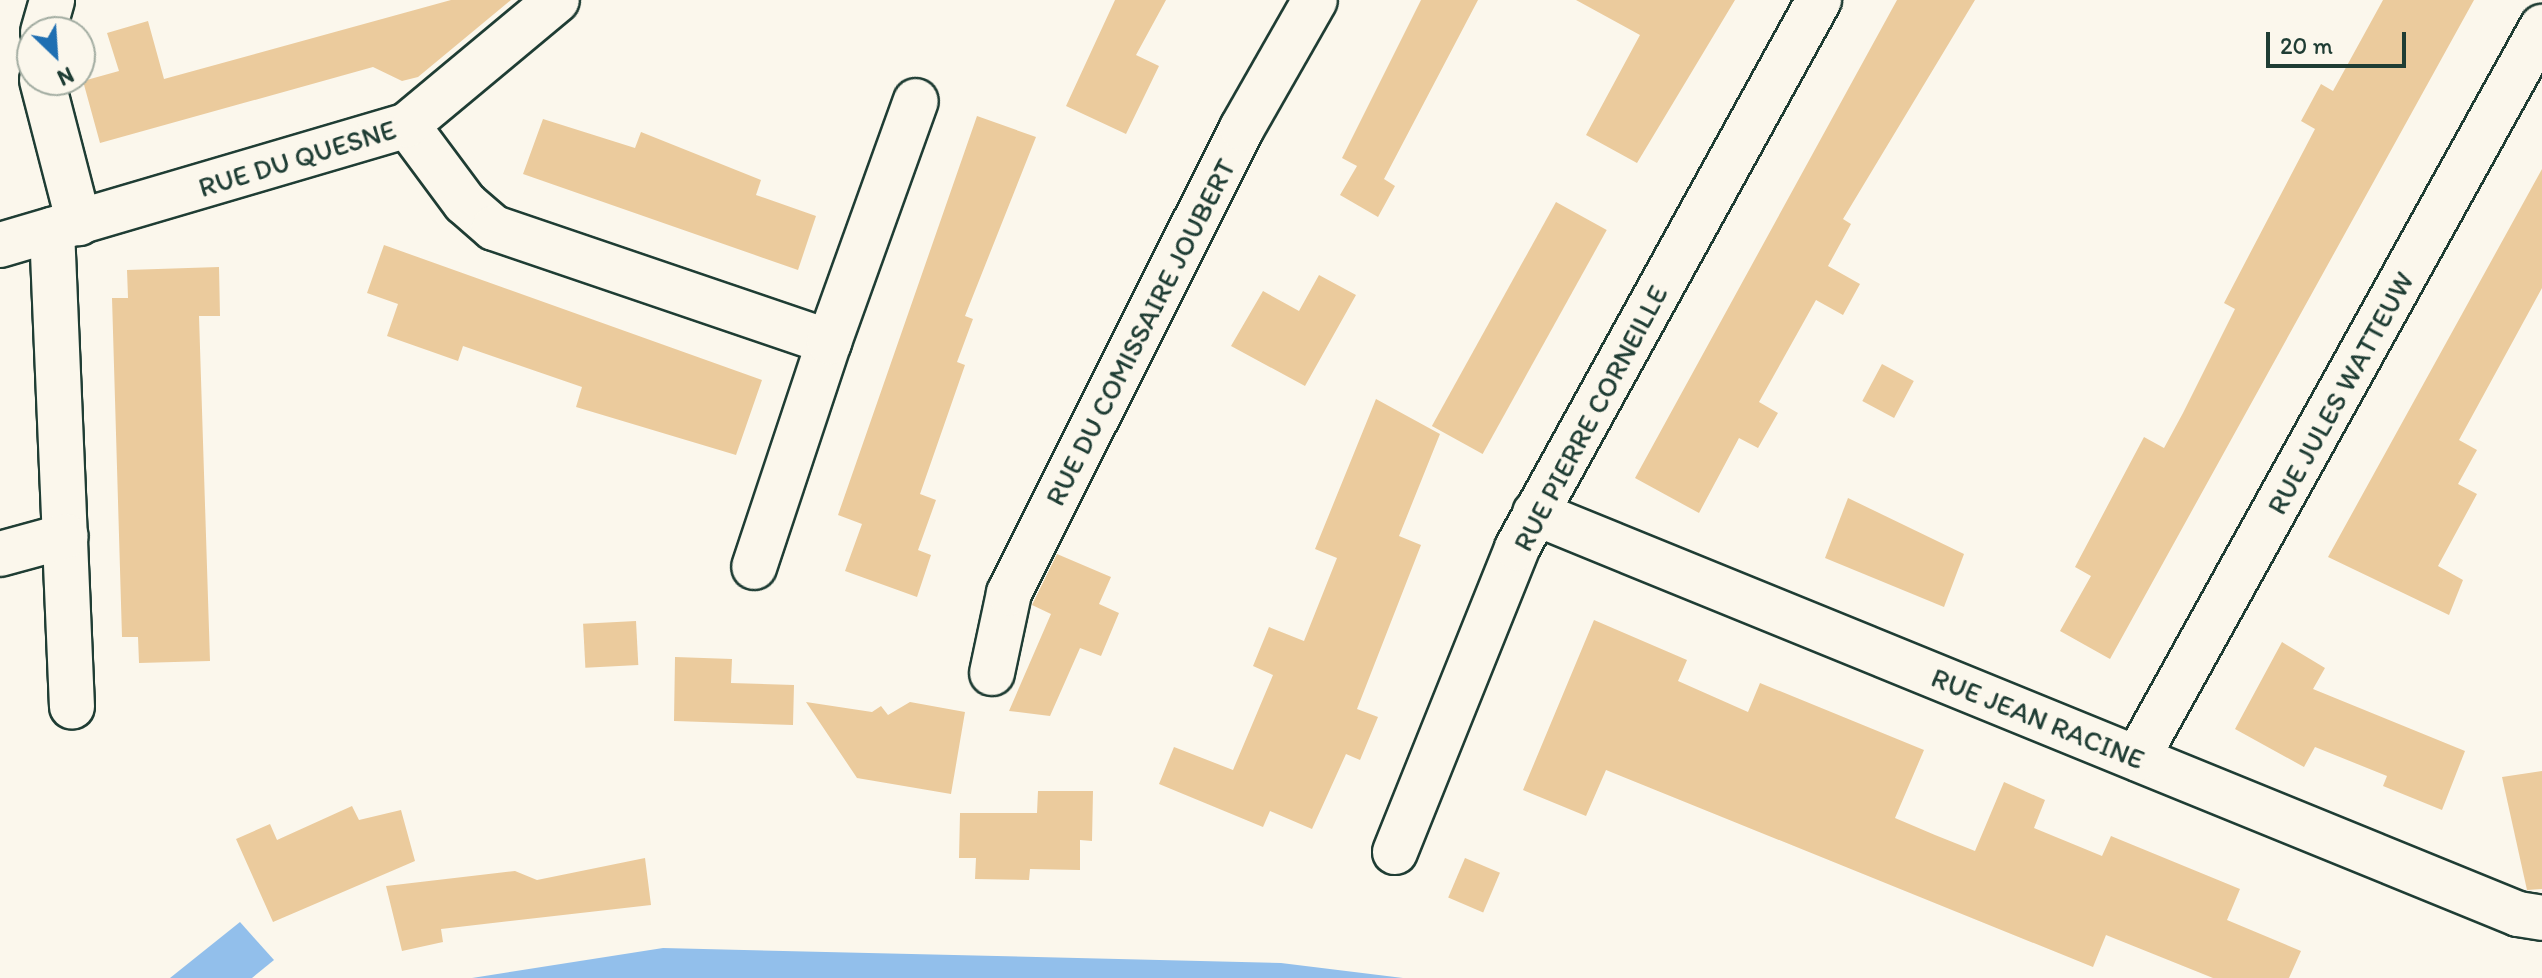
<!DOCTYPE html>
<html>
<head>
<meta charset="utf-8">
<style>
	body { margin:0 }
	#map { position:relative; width:2542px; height:978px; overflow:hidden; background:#fbf7ec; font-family:Itim,sans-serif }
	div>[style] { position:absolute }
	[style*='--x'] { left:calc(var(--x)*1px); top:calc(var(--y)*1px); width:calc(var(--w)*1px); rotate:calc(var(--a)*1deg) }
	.water>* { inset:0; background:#92bfeb }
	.building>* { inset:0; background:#ebcb9d; transform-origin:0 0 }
	.roads { filter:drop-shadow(2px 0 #1f3d34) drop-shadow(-2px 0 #1f3d34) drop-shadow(0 2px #1f3d34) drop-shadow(0 -2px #1f3d34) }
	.minor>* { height:44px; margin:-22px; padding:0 22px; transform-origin:22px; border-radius:22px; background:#fbf7ec }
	span { translate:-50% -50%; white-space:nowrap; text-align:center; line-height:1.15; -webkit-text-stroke:7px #fbf7ec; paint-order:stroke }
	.street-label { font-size:28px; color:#1f3d34 }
	.north { position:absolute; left:16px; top:16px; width:80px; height:80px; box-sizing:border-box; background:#fbf7ec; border:2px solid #a3ada2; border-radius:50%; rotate:155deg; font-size:22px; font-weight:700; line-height:32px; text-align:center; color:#1f3d34 }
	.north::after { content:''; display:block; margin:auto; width:28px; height:36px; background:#1f6fb2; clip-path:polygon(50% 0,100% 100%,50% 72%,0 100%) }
	.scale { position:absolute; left:2266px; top:32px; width:140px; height:36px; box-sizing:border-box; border:4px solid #1f3d34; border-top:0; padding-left:10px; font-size:24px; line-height:28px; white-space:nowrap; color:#1f3d34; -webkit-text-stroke:6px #fbf7ec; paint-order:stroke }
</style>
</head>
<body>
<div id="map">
	<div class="water">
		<div style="clip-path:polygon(240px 922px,274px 960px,252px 978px,170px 978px)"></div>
		<div style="clip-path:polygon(663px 948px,1281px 963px,1403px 978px,472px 978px)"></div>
	</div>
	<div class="building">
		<div style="clip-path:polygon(451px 0,511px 0,418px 77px,402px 81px,373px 67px,100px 143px,83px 81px,119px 71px,107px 33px,148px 21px,164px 79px)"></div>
		<div style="clip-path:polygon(1115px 0,1166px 0,1136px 55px,1159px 66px,1126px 134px,1066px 106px)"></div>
		<div style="clip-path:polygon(1421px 0,1478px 0,1384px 179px,1395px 186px,1378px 217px,1340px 195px,1357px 166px,1342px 158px)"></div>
		<div style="clip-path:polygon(1576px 0,1735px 0,1637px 163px,1586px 135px,1640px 35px)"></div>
		<div style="clip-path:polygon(1897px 0,1975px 0,1843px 219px,1851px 224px,1828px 266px,1860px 284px,1843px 315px,1816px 300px,1759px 402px,1778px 413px,1758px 448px,1739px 438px,1699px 513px,1635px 478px)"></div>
		<div style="clip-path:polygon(2383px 0,2474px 0,2110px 659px,2060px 631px,2091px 576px,2075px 567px,2144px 437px,2164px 448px,2183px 413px,2235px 309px,2224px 303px,2315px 129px,2301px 121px,2321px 84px,2333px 91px)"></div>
		<div style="clip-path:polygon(977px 116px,1036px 137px,965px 316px,973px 319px,957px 362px,965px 365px,920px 494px,936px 500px,918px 550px,931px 555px,917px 597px,845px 571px,862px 524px,838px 515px)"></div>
		<div style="clip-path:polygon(543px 119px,635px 148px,641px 132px,761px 180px,756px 195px,816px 216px,798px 270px,523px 174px)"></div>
		<div style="clip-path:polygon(2542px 169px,2542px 288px,2459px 440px,2477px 450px,2458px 484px,2477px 494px,2438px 566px,2463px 580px,2449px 615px,2328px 557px)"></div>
		<div style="left:1556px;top:202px;width:58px;height:256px;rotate:29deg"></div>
		<div style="clip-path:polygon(384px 245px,762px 380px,736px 455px,576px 407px,582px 387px,463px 346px,458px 361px,387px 336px,398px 304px,367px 293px)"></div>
		<div style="clip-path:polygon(219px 267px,220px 316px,199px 316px,210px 661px,139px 663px,138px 637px,122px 637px,112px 298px,128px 298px,127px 270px)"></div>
		<div style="clip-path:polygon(1319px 275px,1356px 295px,1305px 386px,1231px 346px,1263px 291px,1299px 311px)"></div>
		<div style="left:1882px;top:364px;width:36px;height:42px;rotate:28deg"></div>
		<div style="clip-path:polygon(1376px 399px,1440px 434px,1399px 536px,1421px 545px,1357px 709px,1378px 717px,1360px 760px,1346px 754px,1312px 829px,1270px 811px,1263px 827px,1159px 784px,1174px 747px,1233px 770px,1273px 675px,1253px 666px,1269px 627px,1304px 641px,1337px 558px,1315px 549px)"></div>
		<div style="clip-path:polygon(1848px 498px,1964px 554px,1944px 607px,1825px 558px)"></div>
		<div style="clip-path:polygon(1057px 554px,1111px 577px,1099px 604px,1119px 613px,1101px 656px,1080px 648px,1050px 716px,1009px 711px,1051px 614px,1032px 605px)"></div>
		<div style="clip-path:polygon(1594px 620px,1687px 660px,1678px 681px,1748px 712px,1760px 683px,1924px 750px,1895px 818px,1935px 835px,1975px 851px,2004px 782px,2045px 800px,2034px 828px,2102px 856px,2111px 836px,2240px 889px,2227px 920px,2301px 951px,2289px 978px,2213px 978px,2106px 935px,2093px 967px,1606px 770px,1586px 816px,1523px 790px)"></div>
		<div style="left:636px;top:621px;width:44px;height:53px;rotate:87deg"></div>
		<div style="clip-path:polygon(2282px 642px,2325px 668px,2313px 689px,2465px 751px,2442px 810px,2383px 786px,2387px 776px,2315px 747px,2304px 767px,2235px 729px)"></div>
		<div style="clip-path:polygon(675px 657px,732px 659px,731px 683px,794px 685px,793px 725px,674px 721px)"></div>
		<div style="clip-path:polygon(806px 702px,872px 712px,881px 706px,888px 715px,910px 702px,965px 712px,951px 794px,857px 778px)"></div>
		<div style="clip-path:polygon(2542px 771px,2542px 889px,2527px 890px,2502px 777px)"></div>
		<div style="clip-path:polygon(1038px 791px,1093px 791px,1092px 841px,1080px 840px,1080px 870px,1030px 869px,1029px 880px,975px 879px,976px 858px,959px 858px,960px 813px,1037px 813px)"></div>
		<div style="clip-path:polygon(352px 806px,359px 820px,401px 810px,415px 861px,273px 922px,236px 839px,270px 824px,277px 840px)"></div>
		<div style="clip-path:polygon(645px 858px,651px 905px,441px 929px,443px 942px,402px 951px,386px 886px,515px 871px,537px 880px)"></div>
		<div style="left:1465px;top:858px;width:38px;height:43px;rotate:23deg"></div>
	</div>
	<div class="roads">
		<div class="minor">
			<div style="--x:43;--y:32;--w:33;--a:-74"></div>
			<div style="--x:42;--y:80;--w:148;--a:75.5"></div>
			<div style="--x:407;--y:125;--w:97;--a:53.4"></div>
			<div style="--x:465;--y:203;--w:38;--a:41"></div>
			<div style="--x:494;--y:228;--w:354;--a:18.8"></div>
			<div style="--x:829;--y:342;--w:237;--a:108.4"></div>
			<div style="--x:52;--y:230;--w:477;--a:87.6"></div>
			<div style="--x:0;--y:245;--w:424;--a:-16.4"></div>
			<div style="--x:407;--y:125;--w:195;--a:-39.8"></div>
			<div style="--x:829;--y:342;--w:256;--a:-70.2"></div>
			<div style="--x:1535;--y:513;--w:1062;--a:22.19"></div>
			<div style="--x:2518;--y:914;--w:24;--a:9"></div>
			<div style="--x:0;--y:554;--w:68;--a:-15.3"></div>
			<div style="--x:992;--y:673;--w:82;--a:-78"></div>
			<div style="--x:1009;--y:593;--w:520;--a:-63.39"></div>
			<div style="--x:1242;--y:128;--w:147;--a:-60.3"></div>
			<div style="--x:2137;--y:758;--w:836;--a:-61.01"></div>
			<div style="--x:1395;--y:852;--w:328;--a:-68.1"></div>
			<div style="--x:1517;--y:548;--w:626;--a:-61.14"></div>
		</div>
	</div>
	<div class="street-label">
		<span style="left:297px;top:158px;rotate:-17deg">RUE DU QUESNE</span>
		<span style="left:1140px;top:332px;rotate:-63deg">RUE DU COMISSAIRE JOUBERT</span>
		<span style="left:2340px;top:393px;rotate:-61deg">RUE JULES WATTEUW</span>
		<span style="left:1590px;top:418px;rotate:-62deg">RUE PIERRE CORNEILLE</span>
		<span style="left:2038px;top:718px;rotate:22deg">RUE JEAN RACINE</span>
	</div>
	<div class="north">N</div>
	<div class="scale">20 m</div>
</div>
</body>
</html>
